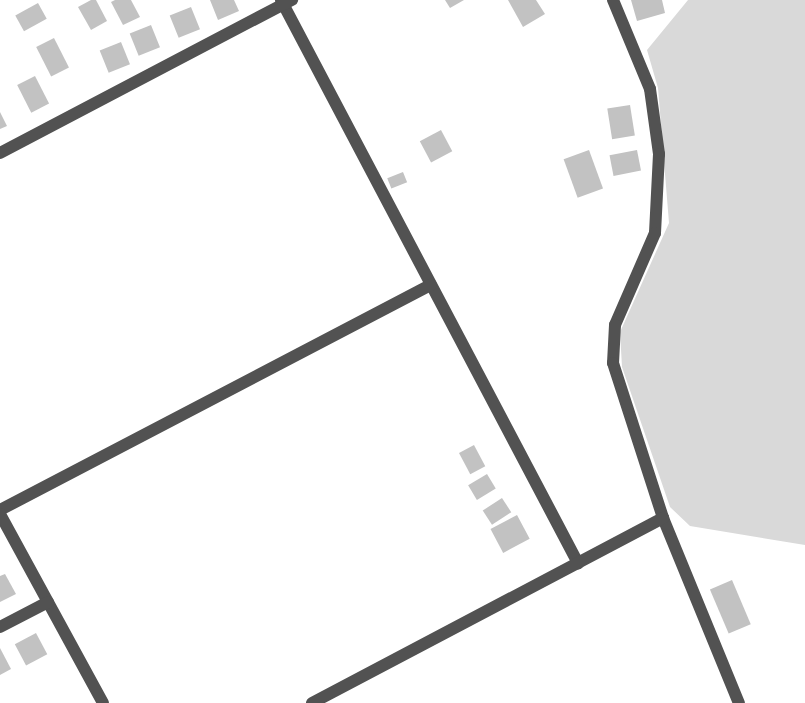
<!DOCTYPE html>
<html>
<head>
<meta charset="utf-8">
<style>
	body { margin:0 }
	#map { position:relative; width:805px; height:703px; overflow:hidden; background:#fff; font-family:"Noto Sans",sans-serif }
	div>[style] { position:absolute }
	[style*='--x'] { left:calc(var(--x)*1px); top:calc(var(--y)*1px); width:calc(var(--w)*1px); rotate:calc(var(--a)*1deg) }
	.green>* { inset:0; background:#d9d9d9 }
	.building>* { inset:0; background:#c2c2c2; transform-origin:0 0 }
	.street>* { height:12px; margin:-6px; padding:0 6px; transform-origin:6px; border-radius:6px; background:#525252 }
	span { translate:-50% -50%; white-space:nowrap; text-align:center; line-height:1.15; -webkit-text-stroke:4.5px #fff; paint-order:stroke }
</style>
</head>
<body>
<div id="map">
	<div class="green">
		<div style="clip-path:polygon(688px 0,805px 0,805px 545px,690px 526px,670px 507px,622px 367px,620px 332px,669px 223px,658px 88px,647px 50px)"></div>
	</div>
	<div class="building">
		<div style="clip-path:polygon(91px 0,96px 0,107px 21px,91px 30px,78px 7px)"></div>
		<div style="clip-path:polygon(115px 0,131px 0,140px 17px,123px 25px,111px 2px)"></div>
		<div style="clip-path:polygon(210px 0,234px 0,239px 11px,218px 20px)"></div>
		<div style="clip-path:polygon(445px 0,464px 0,450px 8px)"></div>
		<div style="clip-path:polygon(508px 0,536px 0,545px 14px,523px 27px)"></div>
		<div style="clip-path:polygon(631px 0,662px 0,665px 13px,637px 21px)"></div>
		<div style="left:38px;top:3px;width:18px;height:26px;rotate:61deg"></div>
		<div style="left:191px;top:7px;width:24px;height:23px;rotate:68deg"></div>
		<div style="left:151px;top:25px;width:24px;height:23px;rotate:68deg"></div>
		<div style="left:54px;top:38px;width:33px;height:20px;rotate:63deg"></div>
		<div style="left:121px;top:42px;width:24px;height:23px;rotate:68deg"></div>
		<div style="left:35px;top:76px;width:31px;height:20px;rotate:63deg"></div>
		<div style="left:630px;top:105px;width:31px;height:23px;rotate:81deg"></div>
		<div style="clip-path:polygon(0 112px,7px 126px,0 129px)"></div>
		<div style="left:441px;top:130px;width:24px;height:24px;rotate:62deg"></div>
		<div style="left:589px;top:150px;width:41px;height:27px;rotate:70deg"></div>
		<div style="left:637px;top:150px;width:21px;height:28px;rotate:79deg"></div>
		<div style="left:403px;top:172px;width:11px;height:17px;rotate:68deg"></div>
		<div style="left:474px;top:445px;width:24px;height:17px;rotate:62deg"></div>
		<div style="left:487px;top:474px;width:17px;height:22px;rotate:59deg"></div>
		<div style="left:502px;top:498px;width:17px;height:23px;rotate:57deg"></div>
		<div style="left:517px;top:515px;width:27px;height:30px;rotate:62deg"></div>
		<div style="clip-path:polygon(5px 574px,16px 594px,0 602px,0 576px)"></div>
		<div style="left:732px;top:580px;width:48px;height:24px;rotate:67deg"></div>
		<div style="left:36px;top:633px;width:24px;height:24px;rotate:62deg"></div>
		<div style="clip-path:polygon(0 648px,11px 669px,0 675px)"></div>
	</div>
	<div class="street">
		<div style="--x:281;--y:0;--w:637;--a:62.19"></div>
		<div style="--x:613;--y:0;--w:96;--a:67.4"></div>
		<div style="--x:650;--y:89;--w:66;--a:82.1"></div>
		<div style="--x:659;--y:154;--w:79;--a:92.9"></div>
		<div style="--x:655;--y:233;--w:100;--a:113.5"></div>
		<div style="--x:615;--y:325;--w:38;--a:93"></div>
		<div style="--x:613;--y:363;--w:163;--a:72.1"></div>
		<div style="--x:663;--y:518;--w:200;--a:67.7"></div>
		<div style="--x:0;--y:153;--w:330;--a:-27.7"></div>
		<div style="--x:0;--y:510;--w:486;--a:-27.6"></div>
		<div style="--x:0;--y:514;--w:215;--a:61.4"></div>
		<div style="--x:0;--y:627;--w:54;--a:-27.5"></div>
		<div style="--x:312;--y:703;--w:397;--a:-27.8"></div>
	</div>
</div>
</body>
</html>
